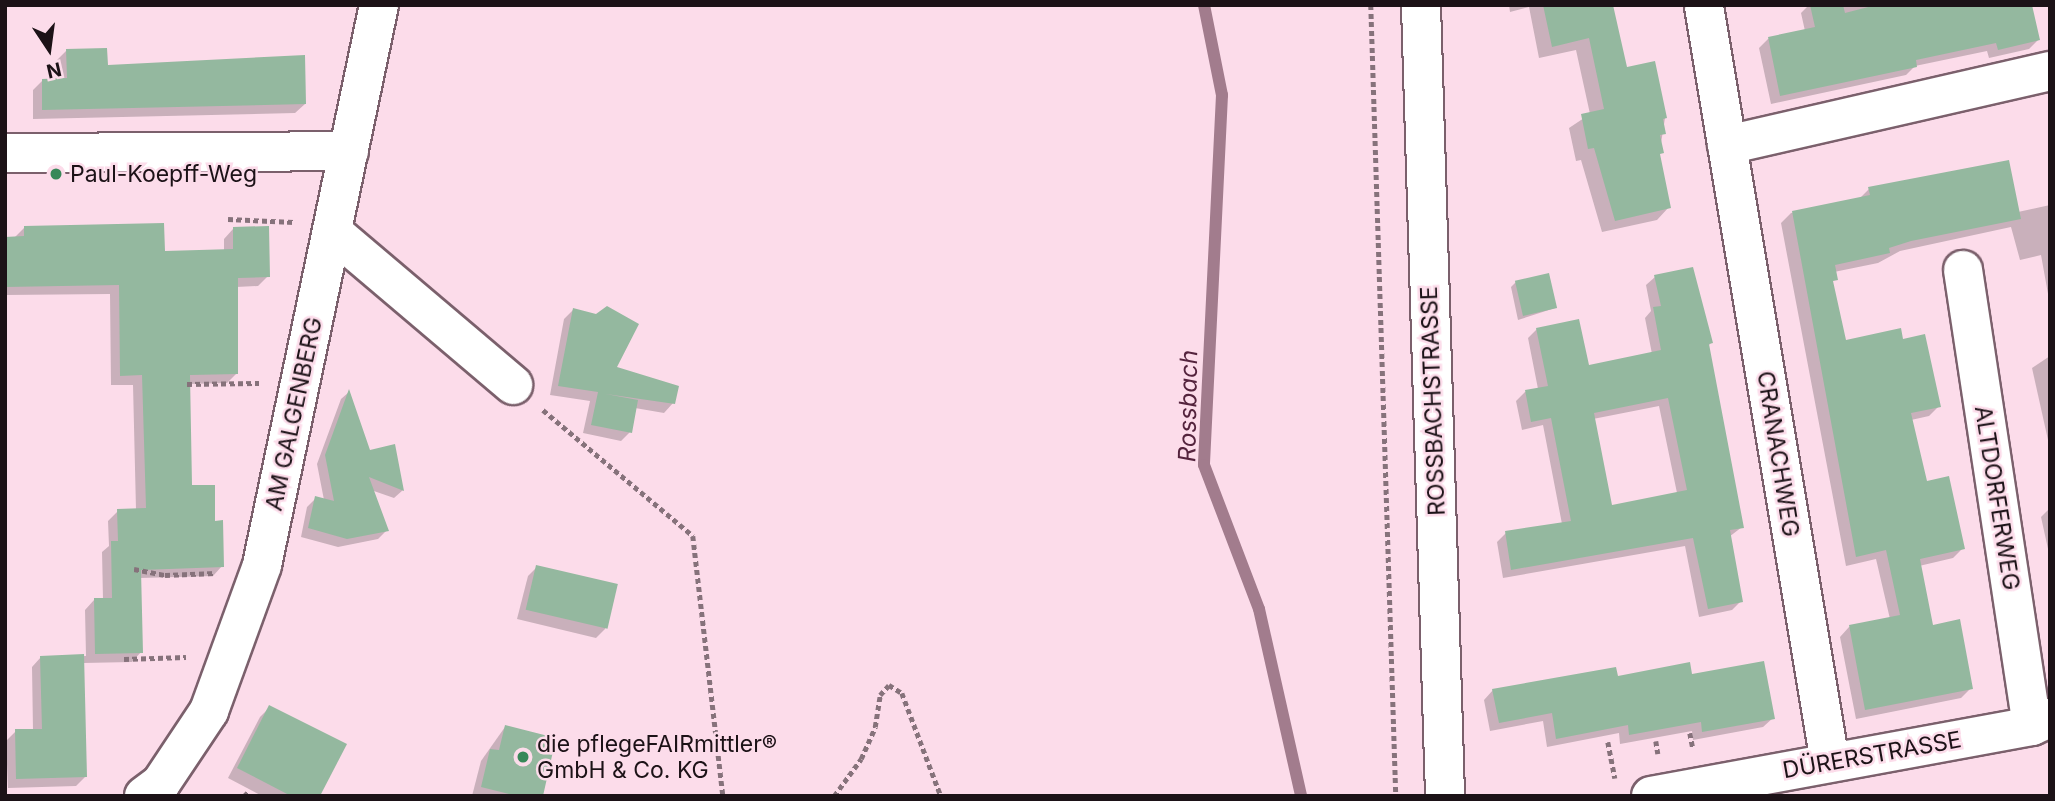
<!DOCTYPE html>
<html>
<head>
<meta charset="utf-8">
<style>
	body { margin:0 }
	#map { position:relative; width:2055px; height:801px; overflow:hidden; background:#fcdcea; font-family:Inter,sans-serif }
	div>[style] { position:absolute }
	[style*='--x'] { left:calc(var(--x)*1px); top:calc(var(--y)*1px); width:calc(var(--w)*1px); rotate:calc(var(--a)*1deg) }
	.shadow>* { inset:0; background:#0003 }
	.stream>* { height:12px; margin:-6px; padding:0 6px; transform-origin:6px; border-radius:6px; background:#a27c8d }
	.building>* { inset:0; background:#94b89f; transform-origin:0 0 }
	.path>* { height:4.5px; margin-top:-2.25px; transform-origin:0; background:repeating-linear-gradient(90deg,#86727b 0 5px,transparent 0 8.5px) }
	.roads { filter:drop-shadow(2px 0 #7b606c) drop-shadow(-2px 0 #7b606c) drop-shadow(0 2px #7b606c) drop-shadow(0 -2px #7b606c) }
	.minor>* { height:38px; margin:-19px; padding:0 19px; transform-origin:19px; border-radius:19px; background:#fff }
	.dots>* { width:19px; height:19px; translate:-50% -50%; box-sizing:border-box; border:4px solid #fcdcea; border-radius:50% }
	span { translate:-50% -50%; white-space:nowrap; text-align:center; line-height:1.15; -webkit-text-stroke:5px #fcdcea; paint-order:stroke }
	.poi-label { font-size:23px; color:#1c1217 }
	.left { translate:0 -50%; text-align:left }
	.street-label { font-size:23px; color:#1c1217 }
	.water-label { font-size:24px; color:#54233d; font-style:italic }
	.frame { position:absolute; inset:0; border:7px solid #1c1217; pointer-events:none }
	.north { position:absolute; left:14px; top:14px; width:70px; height:70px; -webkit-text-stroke:5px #fcdcea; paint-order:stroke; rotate:167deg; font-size:19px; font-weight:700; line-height:28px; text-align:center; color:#1c1217 }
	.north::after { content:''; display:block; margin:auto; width:24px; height:32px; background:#1c1217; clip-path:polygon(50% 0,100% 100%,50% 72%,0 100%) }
</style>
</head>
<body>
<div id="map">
	<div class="shadow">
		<div style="clip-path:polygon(1509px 5px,1612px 5px,1626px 69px,1665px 118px,1659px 156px,1669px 207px,1657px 220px,1602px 232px,1581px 160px,1576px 161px,1569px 128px,1590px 114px,1576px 50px,1539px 58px,1529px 7px,1510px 12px)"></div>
		<div style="clip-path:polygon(1809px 5px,2031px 5px,2038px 40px,2029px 49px,1989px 58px,1987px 51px,1915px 66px,1906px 75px,1771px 104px,1759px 48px,1768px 39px,1805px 31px,1801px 13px)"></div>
		<div style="clip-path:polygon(66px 51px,106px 67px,305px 104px,295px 113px,33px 119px,33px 90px,43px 80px,57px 80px,57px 60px)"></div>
		<div style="clip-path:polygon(1869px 189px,2018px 212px,2050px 205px,2050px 305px,2041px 255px,2020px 260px,2011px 227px,1900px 251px,1878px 263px,1834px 272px,1832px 283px,1844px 343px,1902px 341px,1939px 406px,1929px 416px,1911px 420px,1925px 483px,1963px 548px,1953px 558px,1919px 566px,1931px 627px,1971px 688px,1961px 698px,1856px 719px,1840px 637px,1849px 627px,1890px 619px,1876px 559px,1846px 566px,1781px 223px,1791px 213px,1858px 200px)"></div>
		<div style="clip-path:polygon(24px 228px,163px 253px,224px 251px,224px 239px,233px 229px,268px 276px,258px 286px,236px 287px,237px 373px,227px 383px,188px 384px,190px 487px,214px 523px,222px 566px,213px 576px,140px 578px,141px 652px,132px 662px,83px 663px,85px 777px,76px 786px,8px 788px,6px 741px,16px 731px,33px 731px,32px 667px,41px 657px,86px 656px,85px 610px,94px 600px,103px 600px,102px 552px,109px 546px,108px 521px,118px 511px,136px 510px,133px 385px,111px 385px,110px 294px,5px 295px,5px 239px,14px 238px)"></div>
		<div style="clip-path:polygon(evenodd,1655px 277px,1711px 343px,1707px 347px,1742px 527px,1729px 537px,1741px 601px,1732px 610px,1699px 617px,1685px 546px,1503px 578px,1497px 542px,1506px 533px,1562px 524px,1543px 425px,1522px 430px,1516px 401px,1525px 392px,1538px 389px,1528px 338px,1537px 329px,1587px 367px,1652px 354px,1645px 318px,1651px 311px,1646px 285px,1655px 277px,1659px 406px,1677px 493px,1610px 507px,1593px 419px,1659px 406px)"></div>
		<div style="clip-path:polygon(1516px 282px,1555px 308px,1518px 320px,1511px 287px)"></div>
		<div style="clip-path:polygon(573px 310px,615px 368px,673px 403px,664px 413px,635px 408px,630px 432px,621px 441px,583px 433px,590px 401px,550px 395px,564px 319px)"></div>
		<div style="clip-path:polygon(2050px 356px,2050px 440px,2048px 440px,2032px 368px)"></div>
		<div style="clip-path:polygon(349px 392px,369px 452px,403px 490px,394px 498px,371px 490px,387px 530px,378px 539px,338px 547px,301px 537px,307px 507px,316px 498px,324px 500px,317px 464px,341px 399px)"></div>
		<div style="clip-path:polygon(2050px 508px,2050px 558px,2041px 517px)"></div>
		<div style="clip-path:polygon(537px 567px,616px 586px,605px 629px,596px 638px,517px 619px,528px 576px)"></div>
		<div style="clip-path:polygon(1691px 676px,1773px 718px,1763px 727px,1693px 740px,1692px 731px,1620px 744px,1619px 733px,1547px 747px,1543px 721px,1490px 731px,1484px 700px,1493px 690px,1616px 678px)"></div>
		<div style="clip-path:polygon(270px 707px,318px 796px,262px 796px,228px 778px,260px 717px)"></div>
		<div style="clip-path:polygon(505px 727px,541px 796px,472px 796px,481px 761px)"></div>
	</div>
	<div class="stream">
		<div style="--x:1204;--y:5;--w:92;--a:78.7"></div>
		<div style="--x:1222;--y:95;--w:370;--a:92.8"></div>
		<div style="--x:1204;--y:465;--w:154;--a:69.1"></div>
		<div style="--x:1259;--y:609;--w:192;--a:77.3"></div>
	</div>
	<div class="building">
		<div style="clip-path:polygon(1543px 5px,1613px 5px,1627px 67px,1655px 61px,1667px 118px,1663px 119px,1666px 134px,1660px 135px,1664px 153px,1660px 154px,1671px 208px,1615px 221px,1594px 148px,1588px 149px,1581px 114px,1604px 109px,1589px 38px,1552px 47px)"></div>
		<div style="clip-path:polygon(1810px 5px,1843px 5px,1845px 13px,1876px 5px,2032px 5px,2040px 40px,1998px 50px,1996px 43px,1916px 60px,1917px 67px,1780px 96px,1768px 37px,1815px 27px)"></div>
		<div style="clip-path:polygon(107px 48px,108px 65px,305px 55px,306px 104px,42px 110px,42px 79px,67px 78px,66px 49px)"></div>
		<div style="clip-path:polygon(2009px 160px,2021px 219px,1911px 241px,1889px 248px,1890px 253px,1835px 265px,1838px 280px,1833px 281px,1846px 340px,1901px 328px,1903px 339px,1925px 334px,1941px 407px,1911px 413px,1927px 481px,1949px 476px,1965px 549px,1920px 559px,1933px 625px,1960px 619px,1973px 689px,1865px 710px,1849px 625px,1900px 615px,1886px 550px,1856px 557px,1792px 211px,1870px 195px,1868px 187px)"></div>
		<div style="clip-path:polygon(164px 223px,165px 251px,233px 249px,233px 227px,269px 226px,270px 277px,238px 278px,238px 374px,190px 375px,192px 485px,215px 485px,215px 521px,223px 520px,224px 567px,141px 570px,143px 653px,95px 654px,94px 598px,112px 598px,111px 541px,118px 541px,117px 509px,146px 508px,142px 375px,120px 376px,119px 285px,5px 287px,5px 237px,24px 236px,24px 226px)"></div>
		<div style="clip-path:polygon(evenodd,1693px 267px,1713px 343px,1709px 344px,1744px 528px,1730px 530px,1743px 602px,1708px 609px,1693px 538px,1511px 570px,1505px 531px,1571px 521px,1551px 418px,1531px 422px,1525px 390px,1548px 386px,1536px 328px,1579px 319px,1589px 365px,1661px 350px,1653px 307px,1661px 306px,1654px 275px,1693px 267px,1668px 398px,1687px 490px,1612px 505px,1594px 413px,1668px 398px)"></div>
		<div style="left:1549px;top:273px;width:36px;height:35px;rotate:77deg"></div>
		<div style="clip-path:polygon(607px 306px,639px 324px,617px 367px,679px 386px,675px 404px,606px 394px,638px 400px,632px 433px,591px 425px,598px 392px,558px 386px,573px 308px,596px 314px)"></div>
		<div style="clip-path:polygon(349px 389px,370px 450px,395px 444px,404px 491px,369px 477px,389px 531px,347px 539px,308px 528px,315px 496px,334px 501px,325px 455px)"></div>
		<div style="left:536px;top:565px;width:84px;height:46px;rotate:13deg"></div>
		<div style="clip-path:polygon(84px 654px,87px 777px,16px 779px,15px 729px,42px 729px,40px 656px)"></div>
		<div style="clip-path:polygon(1764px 661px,1775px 719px,1702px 732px,1701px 722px,1629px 735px,1628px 725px,1556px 739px,1552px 713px,1499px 723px,1492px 689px,1616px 667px,1618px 676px,1690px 662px,1692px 674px)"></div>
		<div style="clip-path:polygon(269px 705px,347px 744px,320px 796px,291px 796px,237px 768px)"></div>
		<div style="clip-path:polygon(505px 725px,556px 738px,543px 796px,517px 796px,481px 787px,490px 749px,499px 750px)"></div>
	</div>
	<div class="path">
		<div style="--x:1371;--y:5;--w:791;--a:88.19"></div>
		<div style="--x:228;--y:219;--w:66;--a:2.6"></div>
		<div style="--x:187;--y:384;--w:72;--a:-0.8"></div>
		<div style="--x:543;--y:410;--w:196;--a:40"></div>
		<div style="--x:693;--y:536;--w:262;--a:83.4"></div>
		<div style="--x:134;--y:569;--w:32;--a:11"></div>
		<div style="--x:165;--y:575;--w:51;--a:-2.2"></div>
		<div style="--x:124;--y:659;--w:62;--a:-1.8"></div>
		<div style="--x:1690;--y:733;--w:15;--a:79"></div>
		<div style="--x:1656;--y:741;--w:13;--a:81"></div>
		<div style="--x:1608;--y:742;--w:37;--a:79"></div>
		<div style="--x:57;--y:795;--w:1;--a:45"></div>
		<div style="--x:244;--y:796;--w:7;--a:-45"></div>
		<div style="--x:834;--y:796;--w:46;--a:-53.9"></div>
		<div style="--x:861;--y:759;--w:35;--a:-66"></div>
		<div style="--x:875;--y:727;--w:32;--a:-81"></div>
		<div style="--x:880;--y:695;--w:13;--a:-48"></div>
		<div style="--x:889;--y:685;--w:15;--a:32"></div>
		<div style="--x:902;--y:693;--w:110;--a:69.3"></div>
	</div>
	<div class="roads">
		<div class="minor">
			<div style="--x:1421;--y:5;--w:791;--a:88.26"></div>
			<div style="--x:1704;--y:6;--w:766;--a:80.54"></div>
			<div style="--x:1727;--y:145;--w:331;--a:-12.9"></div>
			<div style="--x:5;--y:153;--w:344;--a:-0.3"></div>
			<div style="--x:334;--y:233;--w:235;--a:40.3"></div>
			<div style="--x:1963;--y:270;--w:461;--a:81.4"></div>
			<div style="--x:144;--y:796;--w:21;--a:-37"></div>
			<div style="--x:161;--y:783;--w:87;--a:-56.3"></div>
			<div style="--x:209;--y:711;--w:155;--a:-70"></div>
			<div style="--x:262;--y:565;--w:572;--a:-78.2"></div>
			<div style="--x:1651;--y:796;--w:387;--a:-10.4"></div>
			<div style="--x:2032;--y:726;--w:20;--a:-24"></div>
		</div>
	</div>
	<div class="dots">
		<div style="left:56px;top:174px;background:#388859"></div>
		<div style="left:523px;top:757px;background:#388859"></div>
	</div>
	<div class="poi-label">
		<span class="left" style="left:70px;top:174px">Paul-Koepff-Weg</span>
		<span class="left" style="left:537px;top:757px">die pflegeFAIRmittler®<br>GmbH &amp; Co. KG</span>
	</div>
	<div class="street-label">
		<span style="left:1433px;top:401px;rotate:-92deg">ROSSBACHSTRASSE</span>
		<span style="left:294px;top:414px;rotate:-78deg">AM GALGENBERG</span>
		<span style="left:1778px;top:454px;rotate:81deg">CRANACHWEG</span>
		<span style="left:1997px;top:498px;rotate:81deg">ALTDORFERWEG</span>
		<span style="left:1872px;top:755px;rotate:-10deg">DÜRERSTRASSE</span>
	</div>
	<div class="water-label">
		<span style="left:1188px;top:406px;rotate:-89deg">Rossbach</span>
	</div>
	<div class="frame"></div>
	<div class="north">N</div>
</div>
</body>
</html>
